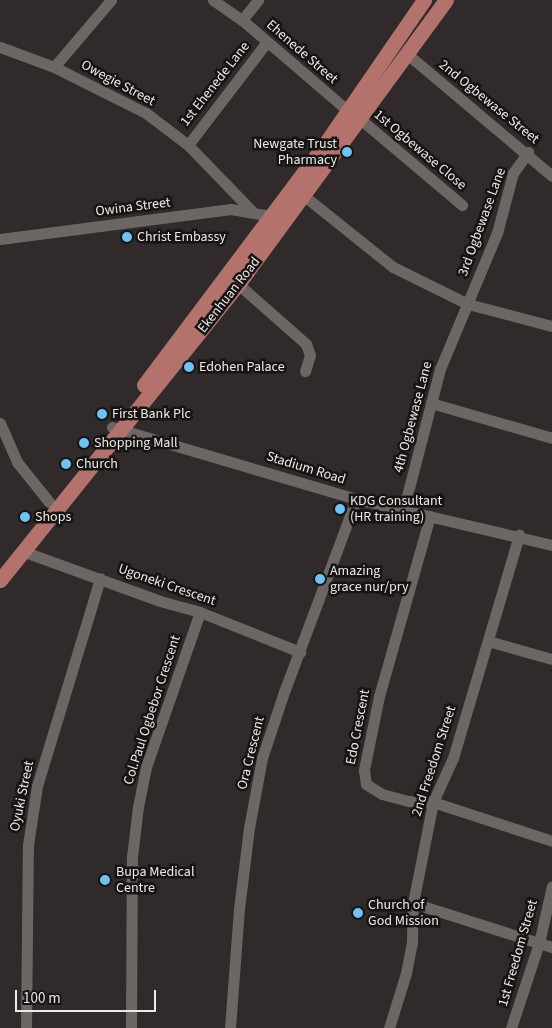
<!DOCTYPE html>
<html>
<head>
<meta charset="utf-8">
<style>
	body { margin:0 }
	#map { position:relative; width:552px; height:1028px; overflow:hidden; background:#302a2a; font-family:"Source Sans 3",sans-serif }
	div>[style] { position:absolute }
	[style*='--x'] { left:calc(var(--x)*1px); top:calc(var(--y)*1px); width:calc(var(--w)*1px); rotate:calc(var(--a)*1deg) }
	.minor>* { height:11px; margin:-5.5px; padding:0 5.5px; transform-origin:5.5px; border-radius:5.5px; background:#6c6665 }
	.major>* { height:15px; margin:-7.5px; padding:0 7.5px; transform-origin:7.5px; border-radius:7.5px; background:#b3736c }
	.dots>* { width:14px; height:14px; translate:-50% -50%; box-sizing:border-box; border:2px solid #161413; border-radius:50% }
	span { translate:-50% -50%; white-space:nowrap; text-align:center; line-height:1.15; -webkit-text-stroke:5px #161413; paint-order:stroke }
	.street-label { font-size:14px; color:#ebe8e7 }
	.poi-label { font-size:14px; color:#ebe8e7 }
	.right { translate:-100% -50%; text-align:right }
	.left { translate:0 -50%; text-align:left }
	.scale { position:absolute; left:15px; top:990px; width:141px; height:22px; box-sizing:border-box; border:2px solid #ebe8e7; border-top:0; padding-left:6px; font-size:15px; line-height:18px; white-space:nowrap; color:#ebe8e7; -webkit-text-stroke:4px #161413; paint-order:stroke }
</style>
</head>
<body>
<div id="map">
	<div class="minor">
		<div style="--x:213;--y:0;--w:35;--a:35"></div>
		<div style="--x:242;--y:20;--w:138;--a:40.6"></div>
		<div style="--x:242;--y:20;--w:26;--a:-51"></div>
		<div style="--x:0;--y:47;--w:58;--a:20.3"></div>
		<div style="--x:54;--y:67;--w:103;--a:26.6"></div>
		<div style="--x:146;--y:113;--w:53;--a:37.3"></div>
		<div style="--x:188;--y:145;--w:91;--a:45.9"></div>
		<div style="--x:406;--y:53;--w:191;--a:40.1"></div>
		<div style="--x:54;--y:67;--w:88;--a:-49.6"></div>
		<div style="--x:359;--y:118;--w:135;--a:40.2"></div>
		<div style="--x:188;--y:145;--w:128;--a:-52.6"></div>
		<div style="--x:303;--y:195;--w:115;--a:38.7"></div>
		<div style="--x:393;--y:267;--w:84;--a:26.3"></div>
		<div style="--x:468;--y:304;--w:87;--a:14.7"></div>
		<div style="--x:0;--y:239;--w:233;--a:-7.4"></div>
		<div style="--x:231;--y:209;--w:39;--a:10"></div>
		<div style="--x:238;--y:284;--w:91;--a:41.4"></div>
		<div style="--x:306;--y:344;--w:12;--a:70"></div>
		<div style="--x:310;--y:355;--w:17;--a:107"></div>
		<div style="--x:431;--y:403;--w:126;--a:16.1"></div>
		<div style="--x:0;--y:423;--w:43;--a:66.4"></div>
		<div style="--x:17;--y:462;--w:51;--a:51.3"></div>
		<div style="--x:112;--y:427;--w:254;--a:16.4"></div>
		<div style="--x:356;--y:499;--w:201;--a:13.2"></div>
		<div style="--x:403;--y:511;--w:147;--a:-75.4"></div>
		<div style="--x:440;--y:369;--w:147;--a:-67.3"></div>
		<div style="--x:497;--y:233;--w:62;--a:-75.1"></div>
		<div style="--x:513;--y:173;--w:26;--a:-54"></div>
		<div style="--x:430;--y:516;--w:187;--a:105.8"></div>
		<div style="--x:379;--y:696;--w:76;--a:101.5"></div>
		<div style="--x:364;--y:770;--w:14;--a:82"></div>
		<div style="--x:366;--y:784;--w:19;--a:32"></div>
		<div style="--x:382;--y:794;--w:28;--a:15"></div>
		<div style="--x:409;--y:801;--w:24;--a:2"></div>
		<div style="--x:433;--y:802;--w:125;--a:18.1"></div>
		<div style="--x:22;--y:551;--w:147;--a:19.9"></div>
		<div style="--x:160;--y:601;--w:41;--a:15.4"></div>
		<div style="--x:200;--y:612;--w:108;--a:21.8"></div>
		<div style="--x:488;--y:641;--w:66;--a:15.7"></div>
		<div style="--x:413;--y:903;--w:146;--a:17.6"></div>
		<div style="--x:26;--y:1028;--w:183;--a:-89.4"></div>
		<div style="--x:28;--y:845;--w:60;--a:-81.3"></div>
		<div style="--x:37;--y:786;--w:217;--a:-73.1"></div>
		<div style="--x:131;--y:1028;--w:171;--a:-89.7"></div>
		<div style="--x:132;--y:857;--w:50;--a:-83.2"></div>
		<div style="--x:138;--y:807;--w:41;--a:-78.7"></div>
		<div style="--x:146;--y:767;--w:164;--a:-70.8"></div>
		<div style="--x:230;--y:1028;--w:119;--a:-85.7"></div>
		<div style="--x:239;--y:909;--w:82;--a:-83"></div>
		<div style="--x:249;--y:828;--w:71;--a:-79.5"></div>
		<div style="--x:262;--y:758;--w:70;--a:-71.6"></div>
		<div style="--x:284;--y:692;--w:206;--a:-69.5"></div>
		<div style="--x:389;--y:1028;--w:58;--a:-72.8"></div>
		<div style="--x:406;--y:973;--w:32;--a:-79"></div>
		<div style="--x:412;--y:942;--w:39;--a:-89"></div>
		<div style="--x:413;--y:903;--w:103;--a:-78.8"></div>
		<div style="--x:433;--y:802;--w:48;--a:-65.6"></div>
		<div style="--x:453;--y:758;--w:233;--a:-73.5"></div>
		<div style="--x:511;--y:1028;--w:89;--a:-71.8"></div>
		<div style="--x:539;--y:943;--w:58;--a:-77.2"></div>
	</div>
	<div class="major">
		<div style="--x:144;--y:385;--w:301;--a:-53.1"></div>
		<div style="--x:325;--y:144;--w:175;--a:-55.5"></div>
		<div style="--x:0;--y:580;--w:380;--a:-51.2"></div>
		<div style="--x:238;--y:284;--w:352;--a:-53.8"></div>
	</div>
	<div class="dots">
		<div style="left:347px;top:152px;background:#6fc2f4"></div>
		<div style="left:127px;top:237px;background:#6fc2f4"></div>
		<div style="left:189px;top:367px;background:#6fc2f4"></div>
		<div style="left:102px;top:414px;background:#6fc2f4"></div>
		<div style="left:84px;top:443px;background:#6fc2f4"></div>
		<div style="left:66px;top:464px;background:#6fc2f4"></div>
		<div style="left:340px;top:509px;background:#6fc2f4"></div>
		<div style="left:25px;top:517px;background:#6fc2f4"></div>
		<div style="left:320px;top:579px;background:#6fc2f4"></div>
		<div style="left:105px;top:880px;background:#6fc2f4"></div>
		<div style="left:358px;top:913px;background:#6fc2f4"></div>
	</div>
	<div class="street-label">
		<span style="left:302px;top:52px;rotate:41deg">Ehenede Street</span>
		<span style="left:118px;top:83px;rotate:28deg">Owegie Street</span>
		<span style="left:215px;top:84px;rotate:-52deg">1st Ehenede Lane</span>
		<span style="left:489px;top:102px;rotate:39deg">2nd Ogbewase Street</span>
		<span style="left:420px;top:150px;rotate:40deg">1st Ogbewase Close</span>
		<span style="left:133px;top:207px;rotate:-7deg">Owina Street</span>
		<span style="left:482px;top:222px;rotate:-70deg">3rd Ogbewase Lane</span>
		<span style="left:229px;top:295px;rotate:-52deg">Ekenhuan Road</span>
		<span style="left:413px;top:417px;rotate:-75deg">4th Ogbewase Lane</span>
		<span style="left:306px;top:468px;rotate:17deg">Stadium Road</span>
		<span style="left:167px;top:585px;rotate:19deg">Ugoneki Crescent</span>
		<span style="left:152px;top:710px;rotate:-72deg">Col.Paul Ogbebor Crescent</span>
		<span style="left:358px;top:727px;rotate:-79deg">Edo Crescent</span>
		<span style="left:251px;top:753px;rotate:-76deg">Ora Crescent</span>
		<span style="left:434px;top:761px;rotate:-72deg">2nd Freedom Street</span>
		<span style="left:22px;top:796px;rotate:-78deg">Oyuki Street</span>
		<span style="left:518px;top:953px;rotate:-74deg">1st Freedom Street</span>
	</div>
	<div class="poi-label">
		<span class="right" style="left:337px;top:152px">Newgate Trust<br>Pharmacy</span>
		<span class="left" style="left:137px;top:237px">Christ Embassy</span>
		<span class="left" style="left:199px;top:367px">Edohen Palace</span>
		<span class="left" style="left:112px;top:414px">First Bank Plc</span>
		<span class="left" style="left:94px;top:443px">Shopping Mall</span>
		<span class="left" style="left:76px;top:464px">Church</span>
		<span class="left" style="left:350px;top:509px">KDG Consultant<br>(HR training)</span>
		<span class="left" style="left:35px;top:517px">Shops</span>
		<span class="left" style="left:330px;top:579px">Amazing<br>grace nur/pry</span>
		<span class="left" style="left:116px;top:880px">Bupa Medical<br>Centre</span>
		<span class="left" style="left:368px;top:913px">Church of<br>God Mission</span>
	</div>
	<div class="scale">100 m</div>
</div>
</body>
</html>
